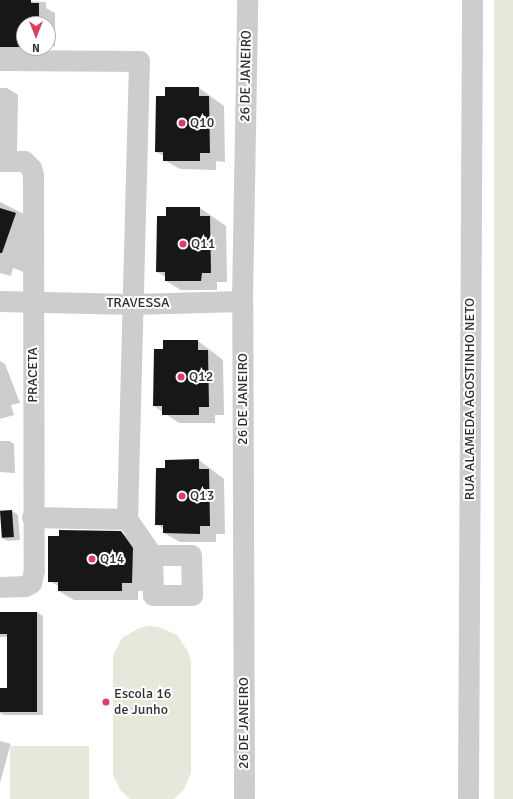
<!DOCTYPE html>
<html>
<head>
<meta charset="utf-8">
<style>
	body { margin:0 }
	#map { position:relative; width:513px; height:799px; overflow:hidden; background:#fff; font-family:Signika,sans-serif }
	div>[style] { position:absolute }
	[style*='--x'] { left:calc(var(--x)*1px); top:calc(var(--y)*1px); width:calc(var(--w)*1px); rotate:calc(var(--a)*1deg) }
	.green>* { inset:0; background:#e5e9dc; transform-origin:0 0 }
	.shadow>* { inset:0; background:#0003; transform-origin:0 0 }
	.building>* { inset:0; background:#171717; transform-origin:0 0 }
	.minor>* { height:21px; margin:-10.5px; padding:0 10.5px; transform-origin:10.5px; border-radius:10.5px; background:#cdcdcd }
	.dots>* { width:11px; height:11px; translate:-50% -50%; box-sizing:border-box; border:2px solid #fff; border-radius:50% }
	span { translate:-50% -50%; white-space:nowrap; text-align:center; line-height:1.15; -webkit-text-stroke:4px #fff; paint-order:stroke }
	.street-label { font-size:14px; color:#303030 }
	.poi-label { font-size:14px; color:#303030 }
	.left { translate:0 -50%; text-align:left }
	.north { position:absolute; left:16px; top:16px; width:40px; height:40px; box-sizing:border-box; background:#fff; border:1px solid #acacac; border-radius:50%; rotate:180deg; font-size:11px; font-weight:700; line-height:16px; text-align:center; color:#303030 }
	.north::after { content:''; display:block; margin:auto; width:14px; height:18px; background:#da3e64; clip-path:polygon(50% 0,100% 100%,50% 72%,0 100%) }
</style>
</head>
<body>
<div id="map">
	<div class="green">
		<div style="left:494px;top:0;width:19px;height:799px"></div>
		<div style="clip-path:polygon(149px 626px,159px 627px,177px 635px,188px 652px,191px 661px,191px 773px,184px 789px,174px 799px,130px 799px,121px 791px,113px 775px,113px 655px,122px 638px,139px 628px)"></div>
		<div style="left:10px;top:746px;width:79px;height:53px"></div>
	</div>
	<div class="shadow">
		<div style="clip-path:polygon(0 0,46px 2px,46px 8px,55px 13px,55px 46px,48px 46px,48px 24px,24px 24px,24px 48px,46px 48px,46px 56px,0 56px)"></div>
		<div style="clip-path:polygon(0 88px,7px 88px,18px 95px,17px 155px,0 164px)"></div>
		<div style="clip-path:polygon(199px 88px,224px 106px,225px 162px,216px 161px,216px 170px,180px 169px,164px 160px,164px 156px,156px 152px,166px 97px)"></div>
		<div style="clip-path:polygon(0 202px,30px 217px,24px 272px,13px 268px,11px 276px,0 273px)"></div>
		<div style="clip-path:polygon(167px 208px,200px 208px,226px 226px,227px 282px,217px 282px,217px 290px,181px 290px,166px 281px,166px 277px,157px 272px)"></div>
		<div style="clip-path:polygon(198px 341px,223px 360px,224px 415px,215px 415px,215px 423px,179px 423px,154px 406px,164px 350px)"></div>
		<div style="clip-path:polygon(0 361px,5px 364px,20px 403px,11px 405px,14px 415px,0 419px)"></div>
		<div style="clip-path:polygon(0 441px,9px 441px,14px 444px,15px 473px,0 472px)"></div>
		<div style="clip-path:polygon(199px 460px,224px 479px,225px 534px,216px 534px,216px 542px,180px 542px,164px 533px,164px 529px,156px 524px,166px 469px)"></div>
		<div style="clip-path:polygon(12px 511px,18px 515px,20px 540px,8px 541px,2px 538px,0 512px)"></div>
		<div style="clip-path:polygon(120px 532px,136px 541px,148px 558px,148px 591px,138px 591px,138px 600px,74px 600px,59px 591px,59px 586px,49px 581px)"></div>
		<div style="clip-path:polygon(0 612px,37px 612px,43px 616px,43px 715px,4px 715px,0 713px,0 689px,8px 689px,8px 637px,0 637px)"></div>
		<div style="left:0;top:741px;width:11px;height:58px;rotate:15deg"></div>
	</div>
	<div class="building">
		<div style="clip-path:polygon(0 0,31px 0,31px 3px,39px 3px,39px 24px,24px 24px,24px 47px,0 47px)"></div>
		<div style="clip-path:polygon(165px 87px,199px 87px,199px 96px,209px 96px,210px 153px,200px 153px,200px 161px,163px 161px,163px 152px,155px 152px,156px 96px,165px 96px)"></div>
		<div style="clip-path:polygon(166px 207px,200px 207px,200px 216px,210px 216px,211px 273px,202px 273px,201px 281px,165px 281px,165px 272px,156px 272px,157px 216px,166px 216px)"></div>
		<div style="clip-path:polygon(0 208px,16px 213px,2px 253px,0 253px)"></div>
		<div style="clip-path:polygon(163px 340px,198px 340px,198px 350px,208px 350px,209px 407px,199px 407px,199px 415px,162px 415px,162px 406px,153px 406px,154px 349px,163px 349px)"></div>
		<div style="clip-path:polygon(199px 459px,199px 469px,209px 469px,210px 526px,200px 526px,200px 534px,163px 533px,163px 525px,155px 525px,156px 468px,165px 468px,165px 460px)"></div>
		<div style="left:12px;top:510px;width:27px;height:12px;rotate:86deg"></div>
		<div style="clip-path:polygon(59px 530px,121px 531px,133px 548px,132px 583px,122px 583px,122px 591px,58px 591px,58px 582px,48px 582px,48px 536px,59px 536px)"></div>
		<div style="clip-path:polygon(0 612px,37px 612px,37px 712px,0 712px,0 688px,7px 688px,7px 634px,0 634px)"></div>
	</div>
	<div class="minor">
		<div style="--x:0;--y:60;--w:139;--a:0.4"></div>
		<div style="--x:139;--y:61;--w:458;--a:91.5"></div>
		<div style="--x:127;--y:519;--w:44;--a:55.2"></div>
		<div style="--x:0;--y:161;--w:24;--a:0"></div>
		<div style="--x:24;--y:161;--w:10;--a:45"></div>
		<div style="--x:31;--y:168;--w:7;--a:74"></div>
		<div style="--x:33;--y:175;--w:395;--a:89.9"></div>
		<div style="--x:34;--y:570;--w:13;--a:103"></div>
		<div style="--x:31;--y:583;--w:7;--a:153"></div>
		<div style="--x:25;--y:586;--w:25;--a:178"></div>
		<div style="--x:0;--y:301;--w:133;--a:1.3"></div>
		<div style="--x:133;--y:304;--w:109;--a:-1.6"></div>
		<div style="--x:32;--y:517;--w:95;--a:1.2"></div>
		<div style="--x:152;--y:555;--w:39;--a:0"></div>
		<div style="--x:191;--y:555;--w:40;--a:88.6"></div>
		<div style="--x:192;--y:595;--w:39;--a:180"></div>
		<div style="--x:153;--y:595;--w:40;--a:-91.4"></div>
		<div style="--x:244;--y:799;--w:498;--a:-90.2"></div>
		<div style="--x:242;--y:301;--w:301;--a:-89"></div>
		<div style="--x:468;--y:799;--w:799;--a:-89.71"></div>
	</div>
	<div class="dots">
		<div style="left:182px;top:123px;background:#da3e64"></div>
		<div style="left:183px;top:244px;background:#da3e64"></div>
		<div style="left:181px;top:377px;background:#da3e64"></div>
		<div style="left:182px;top:496px;background:#da3e64"></div>
		<div style="left:92px;top:559px;background:#da3e64"></div>
		<div style="left:106px;top:702px;background:#da3e64"></div>
	</div>
	<div class="street-label">
		<span style="left:246px;top:76px;rotate:-89deg">26 DE JANEIRO</span>
		<span style="left:138px;top:303px">TRAVESSA</span>
		<span style="left:33px;top:375px;rotate:-90deg">PRACETA</span>
		<span style="left:243px;top:399px;rotate:-90deg">26 DE JANEIRO</span>
		<span style="left:470px;top:399px;rotate:-90deg">RUA ALAMEDA AGOSTINHO NETO</span>
		<span style="left:244px;top:723px;rotate:-90deg">26 DE JANEIRO</span>
	</div>
	<div class="poi-label">
		<span class="left" style="left:190px;top:123px">Q10</span>
		<span class="left" style="left:191px;top:244px">Q11</span>
		<span class="left" style="left:189px;top:377px">Q12</span>
		<span class="left" style="left:190px;top:496px">Q13</span>
		<span class="left" style="left:100px;top:559px">Q14</span>
		<span class="left" style="left:114px;top:702px">Escola 16<br>de Junho</span>
	</div>
	<div class="north">N</div>
</div>
</body>
</html>
